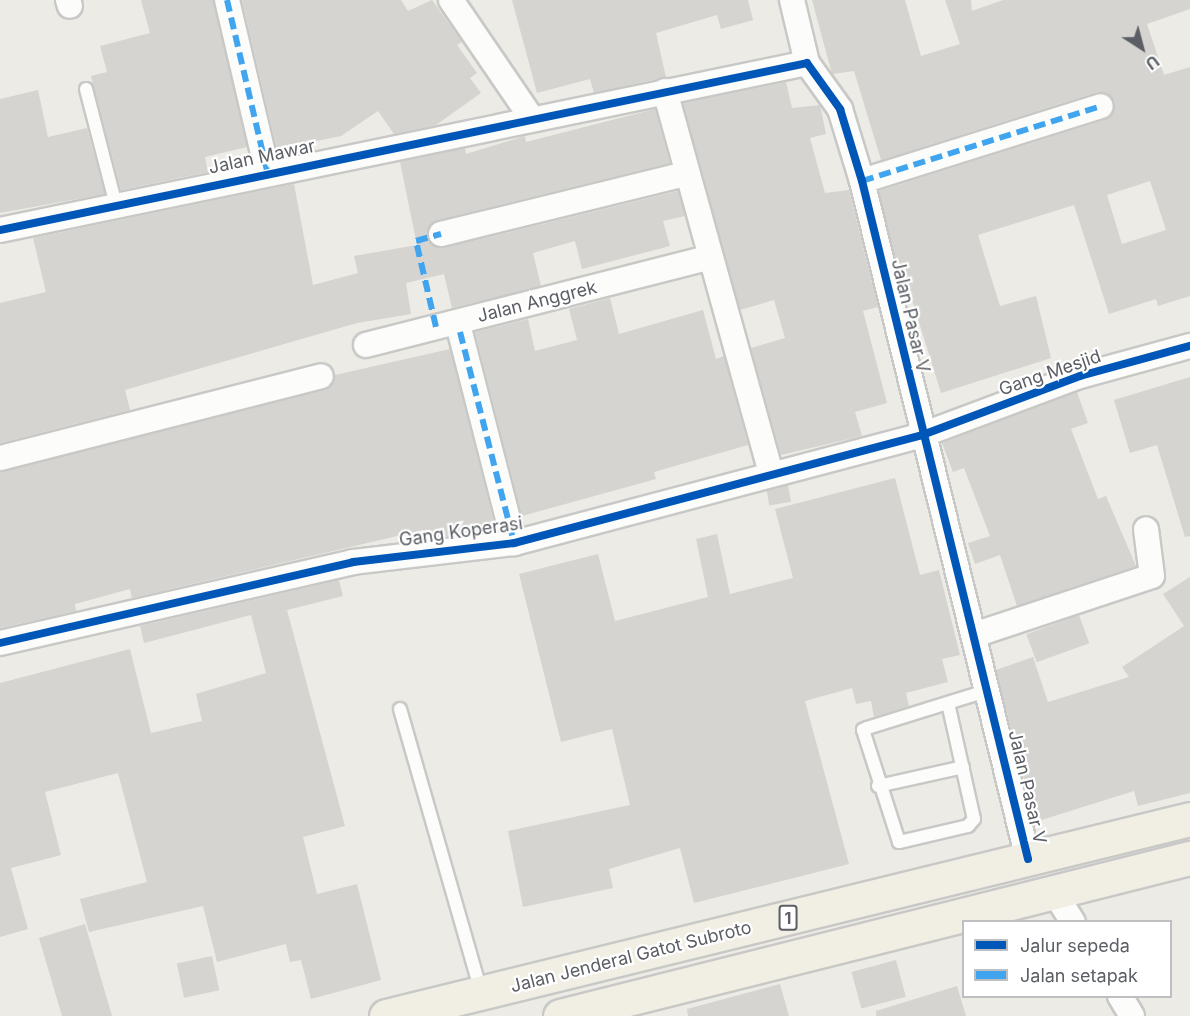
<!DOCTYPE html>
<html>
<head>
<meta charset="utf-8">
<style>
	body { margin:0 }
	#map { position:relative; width:1190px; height:1016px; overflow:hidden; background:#ecebe5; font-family:Inter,sans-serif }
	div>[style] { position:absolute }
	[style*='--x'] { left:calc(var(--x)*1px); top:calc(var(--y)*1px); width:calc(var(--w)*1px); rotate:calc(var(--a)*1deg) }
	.building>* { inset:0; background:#d5d4d0; transform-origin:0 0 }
	.roads { filter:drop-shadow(2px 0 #c8c9c7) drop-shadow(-2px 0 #c8c9c7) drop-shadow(0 2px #c8c9c7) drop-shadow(0 -2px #c8c9c7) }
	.service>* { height:12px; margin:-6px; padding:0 6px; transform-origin:6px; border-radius:6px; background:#fcfcfb }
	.minor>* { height:24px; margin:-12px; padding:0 12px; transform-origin:12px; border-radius:12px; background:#fcfcfb }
	.trunk>* { height:33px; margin:-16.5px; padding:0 16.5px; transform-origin:16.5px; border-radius:16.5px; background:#f1eee4 }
	.quiet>* { height:6px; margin-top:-3px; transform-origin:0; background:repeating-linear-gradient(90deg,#40a5ee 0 12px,transparent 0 18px) }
	.cycleway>* { height:8px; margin:-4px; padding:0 4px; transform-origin:4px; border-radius:4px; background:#0057b8 }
	span { translate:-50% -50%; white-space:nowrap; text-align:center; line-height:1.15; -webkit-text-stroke:4.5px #fff; paint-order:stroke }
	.shield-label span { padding:2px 4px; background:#fff; border:2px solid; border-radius:4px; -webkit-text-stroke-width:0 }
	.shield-label { font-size:16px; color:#5b5e64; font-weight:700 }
	.street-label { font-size:18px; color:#5b5e64 }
	.legend { position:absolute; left:962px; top:920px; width:210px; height:78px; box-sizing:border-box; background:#fff; border:2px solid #bdbfc1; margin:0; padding:8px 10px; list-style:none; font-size:18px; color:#5b5e64 }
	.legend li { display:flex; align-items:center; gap:12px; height:30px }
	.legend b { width:30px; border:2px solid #bdbfc1 }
	.north { position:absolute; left:1112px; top:18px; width:60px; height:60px; -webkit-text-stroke:4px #fff; paint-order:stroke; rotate:144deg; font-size:16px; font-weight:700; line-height:24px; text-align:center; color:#5b5e64 }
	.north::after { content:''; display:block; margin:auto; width:21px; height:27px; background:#5b5e64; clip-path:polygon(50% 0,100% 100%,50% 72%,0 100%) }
</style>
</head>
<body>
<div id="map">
	<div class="building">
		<div style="clip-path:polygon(141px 0,213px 0,247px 147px,205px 157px,208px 172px,121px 190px,91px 76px,107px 72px,100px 46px,150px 33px)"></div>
		<div style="clip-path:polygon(242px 0,401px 0,408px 11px,432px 0,462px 42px,457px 45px,477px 73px,470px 78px,481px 93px,436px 125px,394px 134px,378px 111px,341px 136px,287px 147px,288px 156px,279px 158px)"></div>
		<div style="clip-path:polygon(512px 0,748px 0,753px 20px,721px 29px,717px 15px,656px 33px,666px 77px,594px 93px,590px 79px,537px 93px)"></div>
		<div style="clip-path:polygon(evenodd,812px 0,905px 0,921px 56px,960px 44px,945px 0,971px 0,972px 11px,1003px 0,1190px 0,1190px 9px,1147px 24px,1164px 75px,1190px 67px,1190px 296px,1158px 306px,1156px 299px,1109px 314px,1074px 205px,978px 235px,1000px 306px,1036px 296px,1051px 358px,941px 393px,911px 297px,905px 299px,879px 191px,1105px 120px,1114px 101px,1097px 92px,881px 160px,854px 71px,832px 74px,812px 0,1150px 181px,1166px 230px,1122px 244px,1107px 195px,1150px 181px)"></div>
		<div style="clip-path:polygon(786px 82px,792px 108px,820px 105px,826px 134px,810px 138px,825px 193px,849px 190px,878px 307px,863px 311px,887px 403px,855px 412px,862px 436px,781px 455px,751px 348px,785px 338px,774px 300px,740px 310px,683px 103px)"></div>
		<div style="clip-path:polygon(38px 90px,48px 137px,87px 128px,105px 194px,0 213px,0 99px)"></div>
		<div style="clip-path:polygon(655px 109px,670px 163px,438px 220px,427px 237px,444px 248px,678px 191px,685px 216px,663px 221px,670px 246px,582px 269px,575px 241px,533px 253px,541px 286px,452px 308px,444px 274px,406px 283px,411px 314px,357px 323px,125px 390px,130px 410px,0 443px,0 303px,46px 292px,33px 238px,294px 184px,313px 285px,358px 273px,354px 256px,417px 245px,400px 162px,465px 148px,466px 154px,525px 136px,526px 142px)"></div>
		<div style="clip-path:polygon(610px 298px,619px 334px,703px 310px,716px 359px,724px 356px,748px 445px,654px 472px,656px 479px,522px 516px,475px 332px,528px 319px,535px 351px,577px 340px,569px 309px)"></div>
		<div style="clip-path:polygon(450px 349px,494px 523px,487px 525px,488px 532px,425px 539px,423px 530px,132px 598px,130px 589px,75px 604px,76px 611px,0 628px,0 472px,325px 390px,335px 375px)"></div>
		<div style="clip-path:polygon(1190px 377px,1190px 536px,1185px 537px,1157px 445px,1130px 453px,1114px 400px)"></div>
		<div style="clip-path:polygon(1077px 392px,1088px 423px,1071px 429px,1098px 499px,1106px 496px,1136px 566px,1017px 606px,1000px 555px,975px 564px,968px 543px,990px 536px,964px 468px,953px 472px,942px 443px)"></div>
		<div style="clip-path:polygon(895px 478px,920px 575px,939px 570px,960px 655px,942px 659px,948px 682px,906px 693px,909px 706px,874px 717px,871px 701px,856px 704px,852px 688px,805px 701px,849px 864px,694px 903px,680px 848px,609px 869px,613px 888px,523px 907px,508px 831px,630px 805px,612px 729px,561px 742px,519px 574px,598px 554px,615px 621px,708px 597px,696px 539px,717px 534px,730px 594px,793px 578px,775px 509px)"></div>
		<div style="left:788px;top:485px;width:17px;height:22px;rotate:80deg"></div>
		<div style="clip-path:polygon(1190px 577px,1190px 793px,1138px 806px,1134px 791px,1035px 822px,996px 670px,1033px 657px,1048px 702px,1129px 677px,1122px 667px,1184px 626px,1163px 594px)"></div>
		<div style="clip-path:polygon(339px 580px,343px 596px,287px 610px,345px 826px,303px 837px,317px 894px,357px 884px,381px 980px,311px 999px,301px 960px,290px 962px,286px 944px,217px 962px,203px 906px,89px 932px,80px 899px,147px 882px,118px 773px,45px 792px,61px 855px,11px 868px,28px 929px,0 937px,0 683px,130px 649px,151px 733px,202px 721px,196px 694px,266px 673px,251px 615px,144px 643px,140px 626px)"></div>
		<div style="left:1079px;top:615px;width:30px;height:56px;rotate:70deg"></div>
		<div style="clip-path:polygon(85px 924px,112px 1016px,62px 1016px,39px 938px)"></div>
		<div style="left:212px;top:956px;width:35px;height:36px;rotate:78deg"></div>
		<div style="left:896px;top:960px;width:38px;height:46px;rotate:75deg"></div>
		<div style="clip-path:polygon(780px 984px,789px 1016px,688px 1016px,687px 1009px)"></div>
		<div style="clip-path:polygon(957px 986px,966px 1016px,876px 1016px,876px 1011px)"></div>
	</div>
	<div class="roads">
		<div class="service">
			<div style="--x:86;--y:89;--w:120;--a:75.5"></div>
			<div style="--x:948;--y:703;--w:119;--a:77.4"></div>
			<div style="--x:974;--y:819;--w:9;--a:131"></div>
			<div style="--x:968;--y:826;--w:71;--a:166.9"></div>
			<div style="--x:899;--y:842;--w:118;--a:-107.8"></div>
			<div style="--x:863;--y:730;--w:4;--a:-27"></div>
			<div style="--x:867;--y:728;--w:128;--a:-17.3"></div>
			<div style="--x:400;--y:709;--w:294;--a:74"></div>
			<div style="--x:878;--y:786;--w:87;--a:-12.6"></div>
		</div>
		<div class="minor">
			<div style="--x:68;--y:0;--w:6;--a:72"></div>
			<div style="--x:227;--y:0;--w:176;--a:76.8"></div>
			<div style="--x:451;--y:0;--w:140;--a:55.7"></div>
			<div style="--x:792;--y:0;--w:65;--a:76.6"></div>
			<div style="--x:665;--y:91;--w:396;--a:74.5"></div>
			<div style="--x:862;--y:181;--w:250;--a:-17.4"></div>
			<div style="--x:0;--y:230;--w:824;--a:-11.69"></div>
			<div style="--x:807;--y:63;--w:57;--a:54.3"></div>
			<div style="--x:840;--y:109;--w:75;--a:73"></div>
			<div style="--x:862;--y:181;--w:698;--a:76.24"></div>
			<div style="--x:441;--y:234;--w:252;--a:-13.8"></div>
			<div style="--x:460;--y:332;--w:218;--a:75.6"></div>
			<div style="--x:366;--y:345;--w:353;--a:-14.3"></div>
			<div style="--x:0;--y:458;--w:331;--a:-14.3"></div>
			<div style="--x:977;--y:634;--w:184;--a:-18.3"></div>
			<div style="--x:1152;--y:576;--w:47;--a:-97.3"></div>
			<div style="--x:0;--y:643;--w:362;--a:-12.9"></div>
			<div style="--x:353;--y:562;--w:162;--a:-6.7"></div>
			<div style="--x:514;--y:543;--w:422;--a:-14.8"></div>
			<div style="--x:922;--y:435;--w:169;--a:-20.5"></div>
			<div style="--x:1080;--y:376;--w:114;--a:-15.3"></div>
			<div style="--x:1056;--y:895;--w:32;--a:58"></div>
			<div style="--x:1120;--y:996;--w:23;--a:59"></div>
		</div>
		<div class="trunk">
			<div style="--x:386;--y:1016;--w:828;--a:-13.77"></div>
			<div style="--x:560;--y:1016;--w:650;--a:-14.08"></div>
		</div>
	</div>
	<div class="quiet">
		<div style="--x:227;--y:0;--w:176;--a:76.8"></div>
		<div style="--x:862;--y:181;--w:250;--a:-17.4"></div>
		<div style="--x:436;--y:327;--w:88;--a:-103.1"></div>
		<div style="--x:416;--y:241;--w:26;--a:-16"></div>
		<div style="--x:460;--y:332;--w:218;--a:75.6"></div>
	</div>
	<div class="cycleway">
		<div style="--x:0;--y:230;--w:824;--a:-11.69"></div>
		<div style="--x:807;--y:63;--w:57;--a:54.3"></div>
		<div style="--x:840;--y:109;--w:75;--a:73"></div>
		<div style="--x:862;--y:181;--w:698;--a:76.24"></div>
		<div style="--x:0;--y:643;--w:362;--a:-12.9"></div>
		<div style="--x:353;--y:562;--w:162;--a:-6.7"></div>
		<div style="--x:514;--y:543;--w:422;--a:-14.8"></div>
		<div style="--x:922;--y:435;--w:169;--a:-20.5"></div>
		<div style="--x:1080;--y:376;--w:114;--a:-15.3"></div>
	</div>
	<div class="shield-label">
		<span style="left:788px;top:918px">1</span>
	</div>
	<div class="street-label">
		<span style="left:262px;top:157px;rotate:-12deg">Jalan Mawar</span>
		<span style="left:537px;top:302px;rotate:-14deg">Jalan Anggrek</span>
		<span style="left:910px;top:316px;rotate:77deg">Jalan Pasar V</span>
		<span style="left:1050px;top:373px;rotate:-19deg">Gang Mesjid</span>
		<span style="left:461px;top:532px;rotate:-8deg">Gang Koperasi</span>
		<span style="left:1027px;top:787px;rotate:77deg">Jalan Pasar V</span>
		<span style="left:631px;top:957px;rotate:-14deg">Jalan Jenderal Gatot Subroto</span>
	</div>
	<ul class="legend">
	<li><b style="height:8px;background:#0057b8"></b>Jalur sepeda</li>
	<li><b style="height:8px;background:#40a5ee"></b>Jalan setapak</li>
	</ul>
	<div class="north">U</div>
</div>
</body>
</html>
